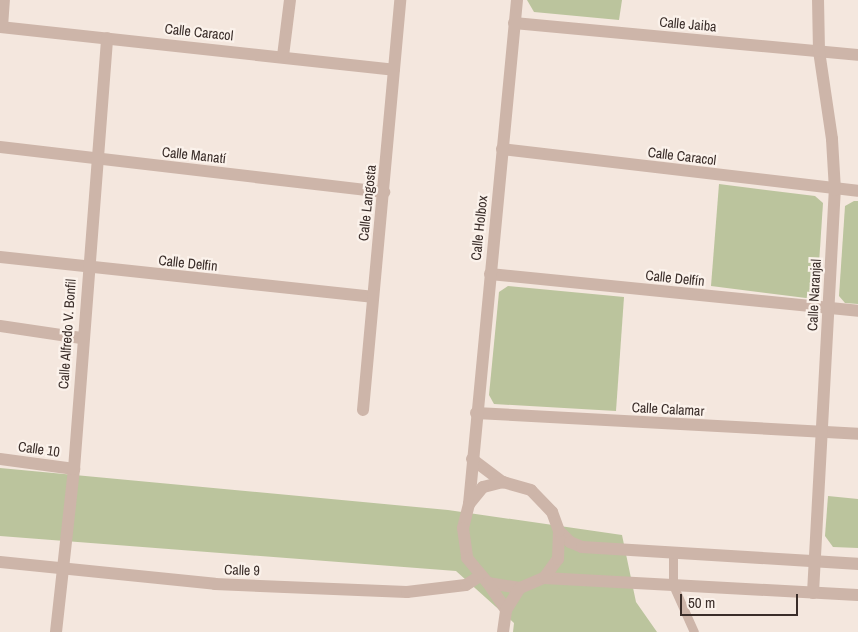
<!DOCTYPE html>
<html>
<head>
<meta charset="utf-8">
<style>
	body { margin:0 }
	#map { position:relative; width:858px; height:632px; overflow:hidden; background:#f4e7de; font-family:"Archivo Narrow",sans-serif }
	div>[style] { position:absolute }
	[style*='--x'] { left:calc(var(--x)*1px); top:calc(var(--y)*1px); width:calc(var(--w)*1px); rotate:calc(var(--a)*1deg) }
	.green>* { inset:0; background:#bbc49d }
	.service>* { height:9px; margin:-4.5px; padding:0 4.5px; transform-origin:4.5px; border-radius:4.5px; background:#cdb5a9 }
	.minor>* { height:12px; margin:-6px; padding:0 6px; transform-origin:6px; border-radius:6px; background:#cdb5a9 }
	span { translate:-50% -50%; white-space:nowrap; text-align:center; line-height:1.15; -webkit-text-stroke:4.5px #fbf2eb; paint-order:stroke }
	.street-label { font-size:14px; color:#3a2d29 }
	.scale { position:absolute; left:680px; top:594px; width:118px; height:22px; box-sizing:border-box; border:2px solid #3a2d29; border-top:0; padding-left:6px; font-size:15px; line-height:18px; white-space:nowrap; color:#3a2d29; -webkit-text-stroke:4px #fbf2eb; paint-order:stroke }
</style>
</head>
<body>
<div id="map">
	<div class="green">
		<div style="clip-path:polygon(527px 0,622px 0,619px 20px,534px 12px)"></div>
		<div style="clip-path:polygon(719px 184px,815px 196px,823px 203px,817px 294px,806px 298px,711px 286px)"></div>
		<div style="clip-path:polygon(854px 201px,858px 201px,858px 304px,845px 303px,839px 296px,845px 206px)"></div>
		<div style="clip-path:polygon(508px 286px,624px 297px,616px 411px,494px 404px,489px 395px,499px 292px)"></div>
		<div style="clip-path:polygon(0 468px,448px 510px,622px 535px,636px 602px,657px 632px,513px 632px,514px 623px,456px 571px,0 536px)"></div>
		<div style="clip-path:polygon(828px 496px,858px 499px,858px 548px,833px 547px,825px 536px)"></div>
	</div>
	<div class="service">
		<div style="--x:673;--y:552;--w:33;--a:90"></div>
		<div style="--x:673;--y:585;--w:51;--a:65.9"></div>
	</div>
	<div class="minor">
		<div style="--x:514;--y:23;--w:345;--a:5.3"></div>
		<div style="--x:0;--y:27;--w:396;--a:6.2"></div>
		<div style="--x:2;--y:27;--w:27;--a:-86"></div>
		<div style="--x:283;--y:56;--w:56;--a:-82.9"></div>
		<div style="--x:0;--y:147;--w:387;--a:6.7"></div>
		<div style="--x:502;--y:149;--w:358;--a:6.7"></div>
		<div style="--x:0;--y:257;--w:374;--a:6.1"></div>
		<div style="--x:490;--y:274;--w:370;--a:5.7"></div>
		<div style="--x:0;--y:326;--w:82;--a:8.4"></div>
		<div style="--x:363;--y:410;--w:412;--a:-84.8"></div>
		<div style="--x:476;--y:413;--w:383;--a:3.1"></div>
		<div style="--x:0;--y:459;--w:75;--a:7.7"></div>
		<div style="--x:472;--y:459;--w:39;--a:37"></div>
		<div style="--x:469;--y:504;--w:506;--a:-84.56"></div>
		<div style="--x:559;--y:531;--w:16;--a:45"></div>
		<div style="--x:570;--y:542;--w:13;--a:23"></div>
		<div style="--x:582;--y:547;--w:277;--a:3.5"></div>
		<div style="--x:0;--y:562;--w:216;--a:5.8"></div>
		<div style="--x:215;--y:584;--w:192;--a:2.4"></div>
		<div style="--x:407;--y:592;--w:59;--a:-6.8"></div>
		<div style="--x:466;--y:585;--w:17;--a:-33"></div>
		<div style="--x:544;--y:578;--w:314;--a:3.1"></div>
		<div style="--x:488;--y:583;--w:32;--a:9"></div>
		<div style="--x:520;--y:588;--w:26;--a:-23"></div>
		<div style="--x:544;--y:578;--w:24;--a:-54"></div>
		<div style="--x:558;--y:559;--w:28;--a:-88"></div>
		<div style="--x:559;--y:531;--w:20;--a:-110"></div>
		<div style="--x:552;--y:512;--w:30;--a:-134"></div>
		<div style="--x:531;--y:490;--w:29;--a:-164"></div>
		<div style="--x:503;--y:482;--w:21;--a:166"></div>
		<div style="--x:483;--y:487;--w:22;--a:129"></div>
		<div style="--x:469;--y:504;--w:25;--a:104"></div>
		<div style="--x:463;--y:528;--w:30;--a:82"></div>
		<div style="--x:467;--y:558;--w:33;--a:50"></div>
		<div style="--x:488;--y:583;--w:32;--a:56"></div>
		<div style="--x:813;--y:593;--w:404;--a:-86.9"></div>
		<div style="--x:835;--y:190;--w:51;--a:-93.4"></div>
		<div style="--x:832;--y:139;--w:89;--a:-98.4"></div>
		<div style="--x:819;--y:51;--w:51;--a:-91.1"></div>
		<div style="--x:56;--y:632;--w:164;--a:-83.7"></div>
		<div style="--x:74;--y:469;--w:432;--a:-85.6"></div>
		<div style="--x:503;--y:632;--w:22;--a:-82"></div>
		<div style="--x:506;--y:610;--w:26;--a:-58"></div>
	</div>
	<div class="street-label">
		<span style="left:688px;top:24px;rotate:5deg">Calle Jaiba</span>
		<span style="left:199px;top:32px;rotate:6deg">Calle Caracol</span>
		<span style="left:194px;top:155px;rotate:6deg">Calle Manatí</span>
		<span style="left:682px;top:156px;rotate:7deg">Calle Caracol</span>
		<span style="left:367px;top:203px;rotate:-84deg">Calle Langosta</span>
		<span style="left:479px;top:228px;rotate:-84deg">Calle Holbox</span>
		<span style="left:188px;top:263px;rotate:6deg">Calle Delfin</span>
		<span style="left:675px;top:278px;rotate:6deg">Calle Delfín</span>
		<span style="left:814px;top:295px;rotate:-87deg">Calle Naranjal</span>
		<span style="left:67px;top:334px;rotate:-86deg">Calle Alfredo V. Bonfil</span>
		<span style="left:668px;top:409px;rotate:3deg">Calle Calamar</span>
		<span style="left:39px;top:449px;rotate:8deg">Calle 10</span>
		<span style="left:242px;top:570px;rotate:2deg">Calle 9</span>
	</div>
	<div class="scale">50 m</div>
</div>
</body>
</html>
